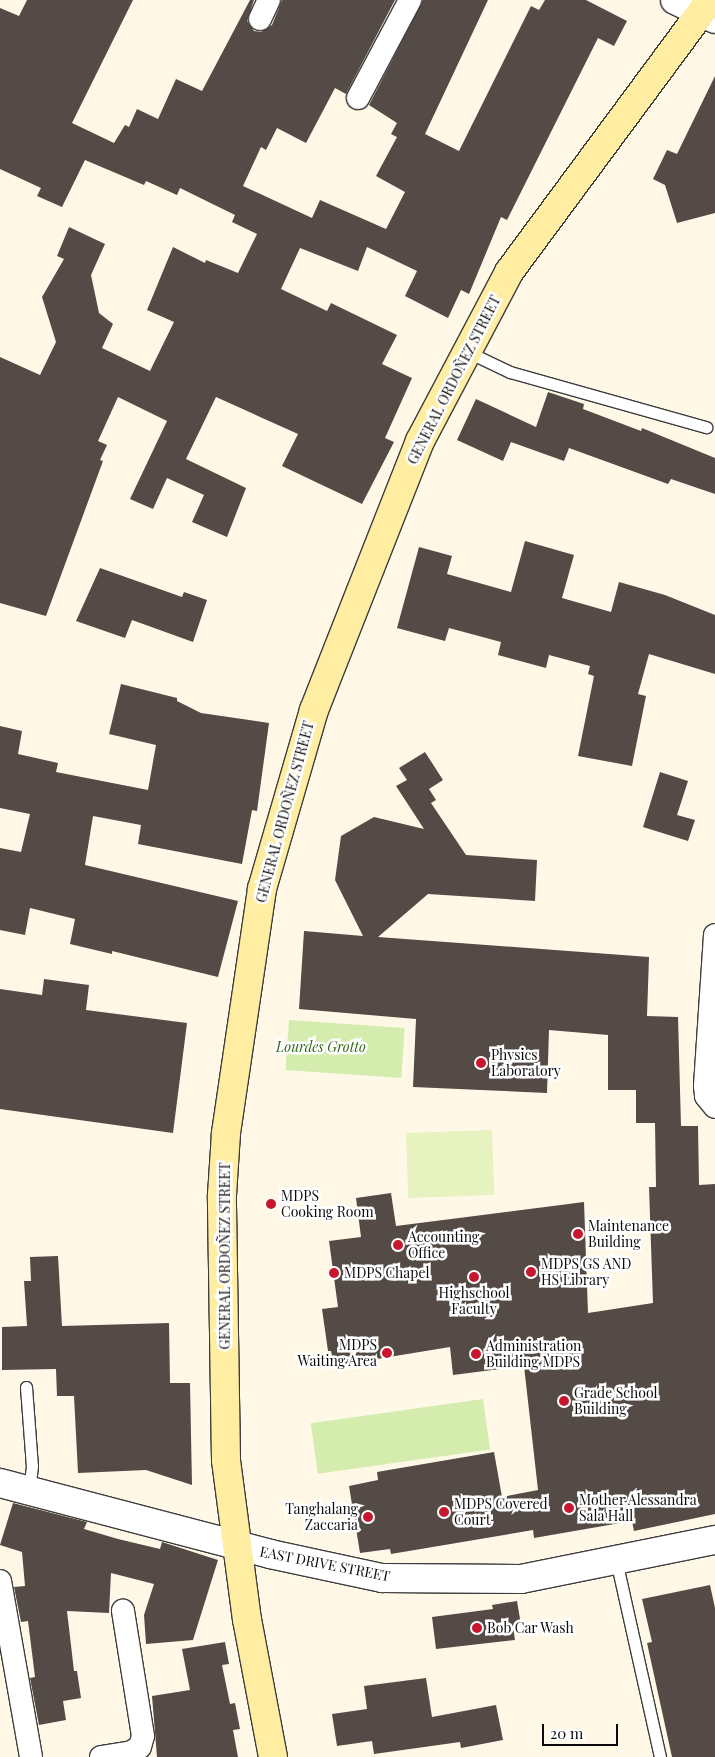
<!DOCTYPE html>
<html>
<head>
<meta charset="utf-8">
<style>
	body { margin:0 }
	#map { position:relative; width:715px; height:1757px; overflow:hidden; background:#fff8e7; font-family:"Playfair Display",serif }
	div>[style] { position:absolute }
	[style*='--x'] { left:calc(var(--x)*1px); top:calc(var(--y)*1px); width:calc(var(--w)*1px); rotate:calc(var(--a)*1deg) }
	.green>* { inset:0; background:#d4edae; transform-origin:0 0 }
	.pitch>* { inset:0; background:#e6f3c0; transform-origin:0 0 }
	.building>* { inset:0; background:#544a46 }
	.roads { filter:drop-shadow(1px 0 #3d3d3d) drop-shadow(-1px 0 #3d3d3d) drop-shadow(0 1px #3d3d3d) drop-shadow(0 -1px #3d3d3d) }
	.service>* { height:11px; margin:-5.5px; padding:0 5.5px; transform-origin:5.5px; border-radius:5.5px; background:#fff }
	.minor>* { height:22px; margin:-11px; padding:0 11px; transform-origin:11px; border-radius:11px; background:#fff }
	.tertiary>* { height:28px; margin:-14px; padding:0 14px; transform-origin:14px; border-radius:14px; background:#fff }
	.secondary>* { height:28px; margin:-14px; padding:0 14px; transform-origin:14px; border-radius:14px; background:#ffeda2 }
	.dots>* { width:14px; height:14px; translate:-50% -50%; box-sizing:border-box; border:2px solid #fff; border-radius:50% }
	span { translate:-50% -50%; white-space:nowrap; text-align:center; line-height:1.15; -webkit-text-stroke:5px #fff; paint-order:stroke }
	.street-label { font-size:14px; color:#0a0a0a }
	.park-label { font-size:14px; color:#2e6716; font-style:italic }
	.poi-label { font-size:14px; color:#0a0a0a }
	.left { translate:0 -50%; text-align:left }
	.right { translate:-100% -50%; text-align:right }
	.scale { position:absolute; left:542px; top:1724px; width:76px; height:22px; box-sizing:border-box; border:2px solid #0a0a0a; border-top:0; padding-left:6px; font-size:15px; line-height:18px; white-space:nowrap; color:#0a0a0a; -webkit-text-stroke:4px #fff; paint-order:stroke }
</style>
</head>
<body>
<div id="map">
	<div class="green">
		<div style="left:289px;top:1020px;width:116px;height:50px;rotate:4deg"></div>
		<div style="left:483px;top:1399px;width:51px;height:174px;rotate:82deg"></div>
	</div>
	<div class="pitch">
		<div style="left:492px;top:1130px;width:65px;height:86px;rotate:88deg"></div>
	</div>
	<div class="building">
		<div style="clip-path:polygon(27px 0,133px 0,72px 123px,114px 143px,125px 125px,129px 127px,137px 109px,158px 119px,176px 79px,202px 91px,250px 0,254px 0,247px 21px,254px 31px,261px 32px,272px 25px,282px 0,395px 0,346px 94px,335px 88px,306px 143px,277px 128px,266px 150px,261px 147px,243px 186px,312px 218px,320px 200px,386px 229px,405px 192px,376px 176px,397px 137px,391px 134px,397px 123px,369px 105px,423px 0,488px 0,425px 134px,459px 151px,531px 6px,539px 10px,545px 0,586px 0,627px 21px,614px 46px,598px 38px,507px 220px,501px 217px,469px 294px,461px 290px,448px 318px,405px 296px,417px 271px,367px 247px,358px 271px,300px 248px,281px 289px,327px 311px,331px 303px,397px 335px,382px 364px,412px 378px,385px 438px,394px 442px,362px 504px,282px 466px,298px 434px,216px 397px,186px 459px,246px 488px,227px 537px,192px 522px,204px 495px,167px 478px,153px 509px,130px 499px,167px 421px,118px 397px,98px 441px,107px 445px,100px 460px,103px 461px,46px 616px,0 603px,0 357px,40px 375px,56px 342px,42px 297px,64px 259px,57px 256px,69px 227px,105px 244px,91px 275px,99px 313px,113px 324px,102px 348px,150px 371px,174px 322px,147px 310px,173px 247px,205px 263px,206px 260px,238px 273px,257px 234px,232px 222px,235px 215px,180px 188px,177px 195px,146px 181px,144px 185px,85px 160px,62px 207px,37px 196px,41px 188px,0 169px,0 8px,19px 16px)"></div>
		<div style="clip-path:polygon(715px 76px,715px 213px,677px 223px,665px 185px,653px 179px,667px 150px,677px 154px)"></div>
		<div style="clip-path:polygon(548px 392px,584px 404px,583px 409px,641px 431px,642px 428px,715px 458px,715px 494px,671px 479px,668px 484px,569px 448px,564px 461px,511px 442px,503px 461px,457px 440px,476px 399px,536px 427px)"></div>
		<div style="clip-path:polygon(525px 541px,574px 555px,562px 598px,611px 612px,619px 582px,665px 595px,715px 615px,715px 674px,649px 654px,638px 694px,646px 696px,632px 766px,578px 756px,594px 676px,588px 674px,590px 666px,549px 655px,546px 668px,498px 655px,501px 642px,449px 628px,445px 641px,397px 628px,419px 547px,452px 556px,447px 574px,511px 592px)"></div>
		<div style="clip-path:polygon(100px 568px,182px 597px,184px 592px,207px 600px,193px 642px,132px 620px,125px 638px,76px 621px)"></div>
		<div style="clip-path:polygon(121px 684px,177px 698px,177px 701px,201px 713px,269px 723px,257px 811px,252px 810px,242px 864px,138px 844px,141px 825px,93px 816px,85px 865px,238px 901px,218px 977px,112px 951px,112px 954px,70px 944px,75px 919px,30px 908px,25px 935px,0 930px,0 848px,21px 852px,30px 814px,0 808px,0 726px,22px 731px,18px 754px,58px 763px,56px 772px,148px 790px,156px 745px,109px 734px)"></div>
		<div style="clip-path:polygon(425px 752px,443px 780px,429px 789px,436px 800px,431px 803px,466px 855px,537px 860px,535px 901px,428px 894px,378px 937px,649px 957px,647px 1016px,678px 1017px,681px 1126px,698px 1126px,699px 1185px,715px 1184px,715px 1514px,634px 1531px,632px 1521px,534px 1538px,533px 1530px,391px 1554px,390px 1549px,360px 1553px,349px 1486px,378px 1480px,377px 1472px,494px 1452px,502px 1497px,538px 1490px,524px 1366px,453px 1375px,450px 1347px,334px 1366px,331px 1351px,328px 1351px,322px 1309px,338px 1307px,329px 1241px,361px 1237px,356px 1198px,391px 1193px,396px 1226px,584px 1202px,588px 1313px,653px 1303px,649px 1187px,656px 1187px,655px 1123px,636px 1123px,636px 1090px,608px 1090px,608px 1035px,549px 1030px,547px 1093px,413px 1087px,416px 1019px,299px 1009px,304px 931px,363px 936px,335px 880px,341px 836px,374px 817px,424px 829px,396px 786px,407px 780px,399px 768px)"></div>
		<div style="clip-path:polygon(660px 772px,688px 781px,677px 815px,695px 820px,688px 841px,643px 827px)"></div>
		<div style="clip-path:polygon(44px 979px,89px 985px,86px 1010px,187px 1023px,173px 1133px,0 1109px,0 989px,42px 995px)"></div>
		<div style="clip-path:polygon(58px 1256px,62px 1326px,169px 1323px,170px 1383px,190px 1383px,192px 1485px,146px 1470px,78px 1473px,74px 1396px,57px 1396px,56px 1369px,2px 1370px,2px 1327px,27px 1326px,24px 1281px,31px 1281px,30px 1257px)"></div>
		<div style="clip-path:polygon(13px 1503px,87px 1522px,84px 1529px,118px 1539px,160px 1549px,162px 1542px,218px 1560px,193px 1640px,146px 1644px,144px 1615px,154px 1584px,111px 1573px,109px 1613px,67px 1611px,74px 1671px,77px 1671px,81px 1698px,63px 1701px,66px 1720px,39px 1725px,30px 1678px,35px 1677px,28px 1621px,21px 1622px,14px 1587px,25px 1586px,22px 1552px,0 1545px)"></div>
		<div style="clip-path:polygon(710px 1585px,715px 1608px,715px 1757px,672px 1757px,647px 1643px,652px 1642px,642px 1599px)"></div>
		<div style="clip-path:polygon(517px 1601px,521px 1625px,513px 1626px,515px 1640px,436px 1649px,432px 1617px,493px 1609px,492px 1605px)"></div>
		<div style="clip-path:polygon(225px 1642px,229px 1664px,222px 1665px,230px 1704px,235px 1703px,240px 1729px,233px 1730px,238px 1757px,157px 1757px,152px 1696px,190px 1690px,182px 1649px)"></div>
		<div style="clip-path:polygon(426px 1678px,432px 1717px,496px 1705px,503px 1740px,461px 1748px,460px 1742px,374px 1754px,372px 1741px,337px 1746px,332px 1714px,367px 1709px,364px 1686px)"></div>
	</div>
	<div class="roads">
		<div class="service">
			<div style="--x:468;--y:352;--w:47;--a:25.5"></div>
			<div style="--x:510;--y:372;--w:204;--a:15.7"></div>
			<div style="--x:26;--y:1387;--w:79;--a:85.7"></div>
			<div style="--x:32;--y:1466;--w:25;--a:97"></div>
			<div style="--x:616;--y:1560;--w:202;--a:77.4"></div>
		</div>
		<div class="minor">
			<div style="--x:260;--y:19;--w:21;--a:-65"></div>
			<div style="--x:358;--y:98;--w:111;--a:-62"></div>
			<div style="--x:715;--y:935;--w:151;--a:93.8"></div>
			<div style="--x:705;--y:1086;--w:10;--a:84"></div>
			<div style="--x:706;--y:1096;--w:14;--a:51"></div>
			<div style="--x:0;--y:1581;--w:179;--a:80"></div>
			<div style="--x:101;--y:1757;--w:30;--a:-9"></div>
			<div style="--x:131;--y:1752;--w:10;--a:-29"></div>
			<div style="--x:140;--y:1747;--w:11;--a:-75"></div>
			<div style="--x:143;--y:1736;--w:127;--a:-99.1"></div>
		</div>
		<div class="tertiary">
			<div style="--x:675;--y:0;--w:44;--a:25.4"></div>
			<div style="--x:0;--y:1483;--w:279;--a:14.7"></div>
			<div style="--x:270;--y:1554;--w:115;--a:12.1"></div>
			<div style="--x:382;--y:1578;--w:139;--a:0.4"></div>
			<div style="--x:521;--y:1579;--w:198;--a:-11.4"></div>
		</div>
		<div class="secondary">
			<div style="--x:273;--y:1757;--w:139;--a:-100.7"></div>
			<div style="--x:247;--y:1620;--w:161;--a:-97.5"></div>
			<div style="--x:226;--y:1460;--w:265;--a:-90.9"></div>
			<div style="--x:222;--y:1195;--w:62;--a:-86.3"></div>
			<div style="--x:226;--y:1133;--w:247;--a:-81.6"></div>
			<div style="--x:262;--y:889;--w:186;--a:-73.8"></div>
			<div style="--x:314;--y:710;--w:289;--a:-68.5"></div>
			<div style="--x:420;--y:441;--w:191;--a:-62.2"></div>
			<div style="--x:509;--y:272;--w:338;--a:-53.5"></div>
		</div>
	</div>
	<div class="dots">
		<div style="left:481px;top:1063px;background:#c7162e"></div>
		<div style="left:271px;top:1204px;background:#c7162e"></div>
		<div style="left:578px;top:1234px;background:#c7162e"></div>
		<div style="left:398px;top:1245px;background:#c7162e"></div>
		<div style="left:531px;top:1272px;background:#c7162e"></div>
		<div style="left:334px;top:1273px;background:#c7162e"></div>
		<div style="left:474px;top:1277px;background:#c7162e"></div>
		<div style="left:387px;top:1353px;background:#c7162e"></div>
		<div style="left:476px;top:1354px;background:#c7162e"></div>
		<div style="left:564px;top:1401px;background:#c7162e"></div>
		<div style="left:569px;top:1508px;background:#c7162e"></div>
		<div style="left:444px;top:1512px;background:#c7162e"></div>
		<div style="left:368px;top:1517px;background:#c7162e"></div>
		<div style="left:477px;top:1628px;background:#c7162e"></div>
	</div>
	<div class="street-label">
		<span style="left:454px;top:380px;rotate:-63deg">GENERAL ORDOÑEZ STREET</span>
		<span style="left:285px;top:812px;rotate:-75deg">GENERAL ORDOÑEZ STREET</span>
		<span style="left:225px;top:1256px;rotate:-90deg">GENERAL ORDOÑEZ STREET</span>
		<span style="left:325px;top:1564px;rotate:11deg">EAST DRIVE STREET</span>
	</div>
	<div class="park-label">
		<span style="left:321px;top:1047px">Lourdes Grotto</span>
	</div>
	<div class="poi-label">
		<span class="left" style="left:491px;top:1063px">Physics<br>Laboratory</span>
		<span class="left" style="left:281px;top:1204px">MDPS<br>Cooking Room</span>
		<span class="left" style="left:588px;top:1234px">Maintenance<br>Building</span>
		<span class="left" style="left:408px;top:1245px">Accounting<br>Office</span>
		<span class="left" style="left:541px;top:1272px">MDPS GS AND<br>HS Library</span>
		<span class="left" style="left:344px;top:1273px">MDPS Chapel</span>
		<span style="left:474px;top:1301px">Highschool<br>Faculty</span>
		<span class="right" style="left:377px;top:1353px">MDPS<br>Waiting Area</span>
		<span class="left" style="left:486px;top:1354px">Administration<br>Building MDPS</span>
		<span class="left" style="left:574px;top:1401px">Grade School<br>Building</span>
		<span class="left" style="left:579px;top:1508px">Mother Alessandra<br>Sala Hall</span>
		<span class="left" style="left:454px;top:1512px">MDPS Covered<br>Court</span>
		<span class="right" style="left:358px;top:1517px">Tanghalang<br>Zaccaria</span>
		<span class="left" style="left:487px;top:1628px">Bob Car Wash</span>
	</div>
	<div class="scale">20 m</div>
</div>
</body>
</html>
